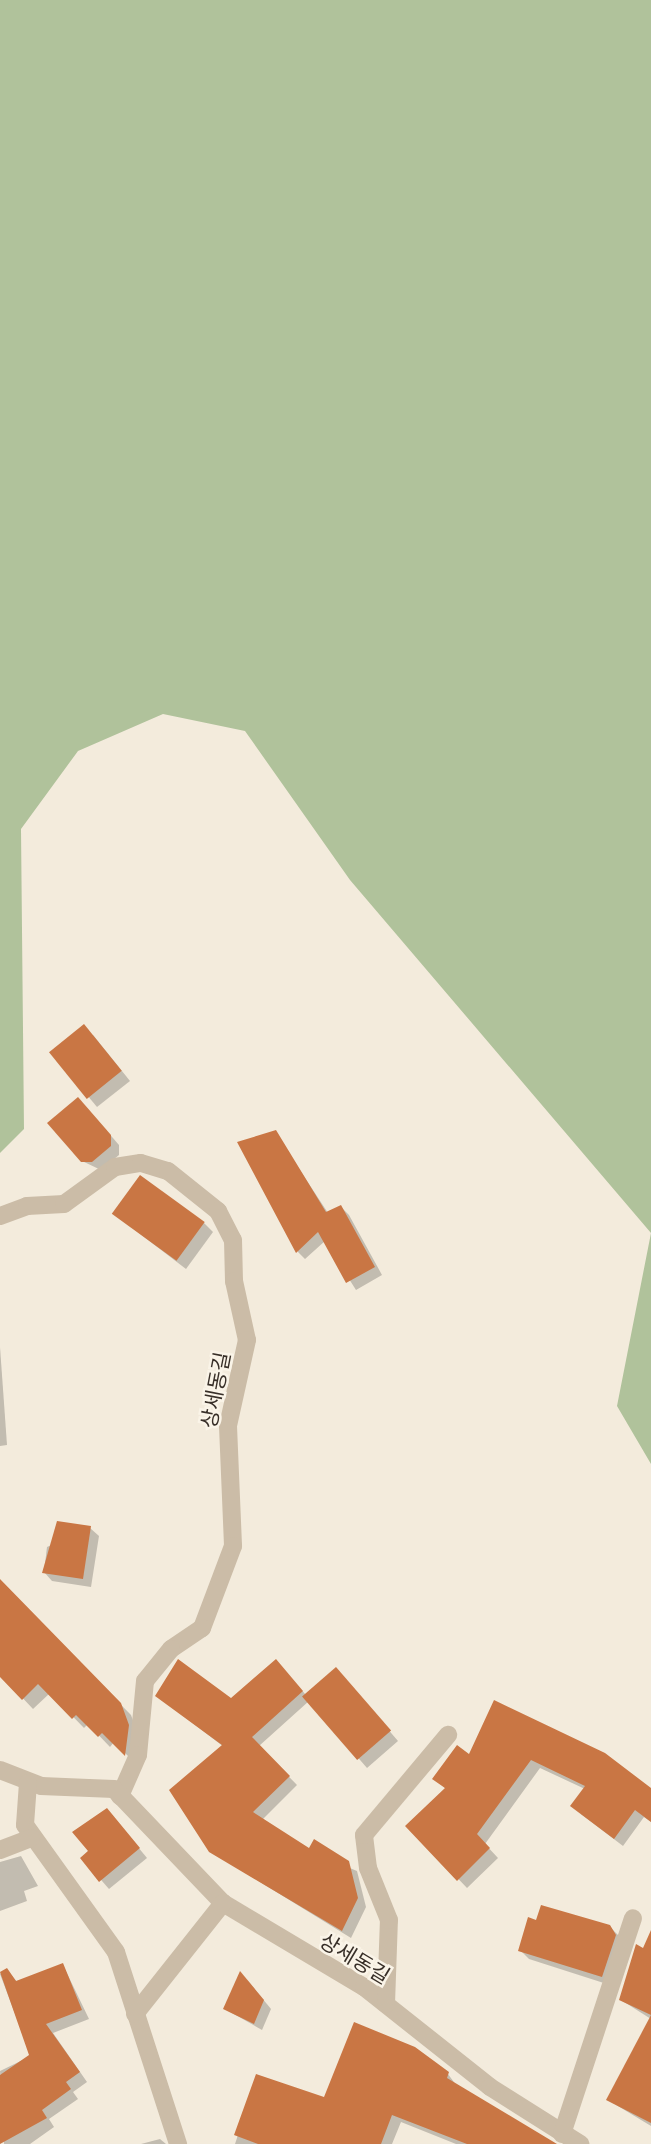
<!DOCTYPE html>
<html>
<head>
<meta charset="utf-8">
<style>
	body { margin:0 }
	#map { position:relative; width:651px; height:2144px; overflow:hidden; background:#f3ebdc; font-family:"Asap Condensed","Noto Sans KR",sans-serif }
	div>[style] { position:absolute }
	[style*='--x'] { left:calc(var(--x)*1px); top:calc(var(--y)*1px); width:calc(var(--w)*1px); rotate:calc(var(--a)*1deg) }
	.green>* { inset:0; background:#b0c29b }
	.shadow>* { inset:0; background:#0003 }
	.building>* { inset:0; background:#c97644; transform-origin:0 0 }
	.minor>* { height:18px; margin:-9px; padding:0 9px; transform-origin:9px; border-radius:9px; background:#cbbca7 }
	span { translate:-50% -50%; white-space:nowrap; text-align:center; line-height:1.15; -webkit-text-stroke:5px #faf4e8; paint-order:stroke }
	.street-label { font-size:21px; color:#382f28 }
</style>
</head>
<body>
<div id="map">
	<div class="green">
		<div style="clip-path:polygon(0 0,651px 0,651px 1464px,617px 1406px,651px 1233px,350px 880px,245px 731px,163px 714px,78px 751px,21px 829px,24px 1129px,0 1153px)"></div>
	</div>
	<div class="shadow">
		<div style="clip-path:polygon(93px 1035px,130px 1081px,97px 1107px,52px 1053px)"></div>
		<div style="clip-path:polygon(86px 1107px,119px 1145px,119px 1155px,101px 1170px,82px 1161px)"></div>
		<div style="clip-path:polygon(275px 1132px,328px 1213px,341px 1207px,349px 1215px,382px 1275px,356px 1290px,325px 1241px,305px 1259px,298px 1252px,239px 1143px)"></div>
		<div style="clip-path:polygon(114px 1214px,204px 1223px,213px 1232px,186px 1269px)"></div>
		<div style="clip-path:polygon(0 1347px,7px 1445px,0 1446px)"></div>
		<div style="clip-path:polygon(90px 1528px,99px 1536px,91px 1587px,52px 1581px,44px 1572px,47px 1547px)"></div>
		<div style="clip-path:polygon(0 1582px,131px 1715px,139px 1737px,136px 1764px,114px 1742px,110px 1747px,88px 1724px,84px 1728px,50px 1693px,33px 1709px,0 1674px)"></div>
		<div style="clip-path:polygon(284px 1670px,306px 1695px,344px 1678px,398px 1741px,367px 1768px,309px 1701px,259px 1746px,297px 1785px,262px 1820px,309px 1851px,357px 1871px,366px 1907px,351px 1938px,210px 1851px,224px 1747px,157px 1696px,231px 1700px)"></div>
		<div style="clip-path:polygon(495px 1702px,651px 1790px,651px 1822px,644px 1817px,623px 1846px,581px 1814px,585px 1789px,540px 1768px,485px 1844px,498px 1858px,467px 1888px,408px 1826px,446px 1789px,435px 1779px,469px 1756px)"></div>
		<div style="clip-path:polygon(115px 1819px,147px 1858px,109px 1889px,82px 1858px)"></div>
		<div style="clip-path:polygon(21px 1856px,38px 1886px,24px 1891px,27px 1901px,0 1911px,0 1862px)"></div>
		<div style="clip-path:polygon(537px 1922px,609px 1926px,619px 1936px,610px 1985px,529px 1959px,520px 1950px)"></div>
		<div style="clip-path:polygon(651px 1953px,651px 2019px,621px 2000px)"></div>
		<div style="clip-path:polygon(63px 1965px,89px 2019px,53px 2033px,87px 2082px,73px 2092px,78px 2099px,49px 2119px,54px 2127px,30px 2144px,4px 2144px,0 2071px,31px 2056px,0 1974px,7px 1970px,18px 1983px)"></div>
		<div style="clip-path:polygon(248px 1981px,271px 2009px,262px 2030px,225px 2009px)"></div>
		<div style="clip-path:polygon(651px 2068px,651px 2126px,608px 2100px)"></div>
		<div style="clip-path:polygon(448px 2074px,456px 2085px,553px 2144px,456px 2144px,401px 2122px,392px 2144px,235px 2144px,257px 2077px,325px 2099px)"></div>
		<div style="clip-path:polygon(160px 2139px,166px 2144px,141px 2144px)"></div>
	</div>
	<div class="building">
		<div style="left:84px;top:1024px;width:60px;height:45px;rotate:51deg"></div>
		<div style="clip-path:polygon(78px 1097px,111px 1135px,111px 1146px,92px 1162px,81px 1162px,47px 1123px)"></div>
		<div style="clip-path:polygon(276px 1130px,326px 1212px,341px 1205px,375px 1267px,346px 1283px,318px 1232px,296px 1253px,237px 1142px)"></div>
		<div style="left:140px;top:1175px;width:80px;height:48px;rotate:36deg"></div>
		<div style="clip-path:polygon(57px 1521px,91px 1526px,83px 1579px,42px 1573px)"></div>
		<div style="clip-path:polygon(0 1579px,121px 1703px,129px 1725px,125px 1756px,102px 1733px,98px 1737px,76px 1715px,72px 1719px,38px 1684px,22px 1700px,0 1677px)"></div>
		<div style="clip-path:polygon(178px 1659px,231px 1698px,276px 1659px,303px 1691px,252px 1737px,290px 1776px,253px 1812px,309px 1848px,314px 1839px,349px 1861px,358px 1898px,342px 1931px,209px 1852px,169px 1790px,222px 1745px,155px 1696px)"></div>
		<div style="left:336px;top:1667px;width:84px;height:45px;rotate:49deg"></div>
		<div style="clip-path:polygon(494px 1700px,605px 1753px,651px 1788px,651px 1822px,635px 1810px,614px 1839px,570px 1806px,585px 1786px,531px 1760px,477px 1834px,490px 1848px,457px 1881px,405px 1826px,445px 1788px,432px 1779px,457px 1745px,469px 1754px)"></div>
		<div style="clip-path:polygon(107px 1808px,140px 1848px,99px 1882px,80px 1858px,88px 1851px,72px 1832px)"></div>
		<div style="clip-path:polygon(541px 1905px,610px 1925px,616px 1935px,602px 1977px,518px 1951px,528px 1917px,536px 1920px)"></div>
		<div style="clip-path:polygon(651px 1930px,651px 2015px,619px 2000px,636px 1944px,643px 1948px)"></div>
		<div style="clip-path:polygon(63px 1963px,82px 2010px,46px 2024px,80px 2072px,66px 2082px,71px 2089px,42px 2110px,47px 2118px,0 2144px,0 2075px,29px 2055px,0 1972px,7px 1968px,16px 1981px)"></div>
		<div style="clip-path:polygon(240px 1971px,264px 2000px,254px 2024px,223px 2009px)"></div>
		<div style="clip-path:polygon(651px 2015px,651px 2123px,606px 2100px)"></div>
		<div style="clip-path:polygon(354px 2022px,415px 2047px,449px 2072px,447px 2078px,557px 2144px,467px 2144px,392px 2115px,381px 2144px,258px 2144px,234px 2135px,256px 2074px,324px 2097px)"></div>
	</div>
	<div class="minor">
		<div style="--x:0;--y:1216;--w:29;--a:-20"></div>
		<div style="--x:27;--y:1206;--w:37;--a:-3"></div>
		<div style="--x:64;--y:1204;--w:63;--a:-36"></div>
		<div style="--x:115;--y:1167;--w:26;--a:-9"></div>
		<div style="--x:141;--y:1163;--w:28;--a:17"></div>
		<div style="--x:168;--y:1171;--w:64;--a:38.7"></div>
		<div style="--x:218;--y:1211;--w:33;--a:63"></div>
		<div style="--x:233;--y:1240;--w:41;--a:88.6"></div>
		<div style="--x:234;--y:1281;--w:60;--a:77.6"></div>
		<div style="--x:247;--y:1340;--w:88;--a:102.5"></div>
		<div style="--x:228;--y:1426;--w:120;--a:87.6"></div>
		<div style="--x:233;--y:1546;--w:88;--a:110.7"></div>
		<div style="--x:202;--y:1628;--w:37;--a:146"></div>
		<div style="--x:171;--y:1649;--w:41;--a:129.1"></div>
		<div style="--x:145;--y:1681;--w:74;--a:95.4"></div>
		<div style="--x:138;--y:1755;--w:45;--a:113.7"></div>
		<div style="--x:0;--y:1770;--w:44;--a:21.3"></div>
		<div style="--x:41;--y:1786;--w:73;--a:2.4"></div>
		<div style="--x:114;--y:1789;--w:158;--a:46.3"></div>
		<div style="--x:223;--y:1903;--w:164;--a:30.8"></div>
		<div style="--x:364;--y:1987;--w:161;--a:38.4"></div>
		<div style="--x:490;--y:2087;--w:107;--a:32.3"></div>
		<div style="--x:28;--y:1783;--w:42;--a:94.1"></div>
		<div style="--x:25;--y:1825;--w:156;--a:54.4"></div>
		<div style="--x:116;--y:1952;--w:202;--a:72.1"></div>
		<div style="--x:0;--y:1850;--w:33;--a:-21"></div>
		<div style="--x:386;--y:2004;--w:84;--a:-88"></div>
		<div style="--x:389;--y:1920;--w:56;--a:-112"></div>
		<div style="--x:368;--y:1868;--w:33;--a:-97"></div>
		<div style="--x:364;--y:1835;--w:131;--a:-50"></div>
		<div style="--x:135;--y:2014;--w:142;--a:-51.6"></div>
		<div style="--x:562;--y:2134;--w:227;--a:-71.8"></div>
	</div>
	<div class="street-label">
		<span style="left:215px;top:1390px;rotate:-79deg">상세동길</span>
		<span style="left:355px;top:1958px;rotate:31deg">상세동길</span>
	</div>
</div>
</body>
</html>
